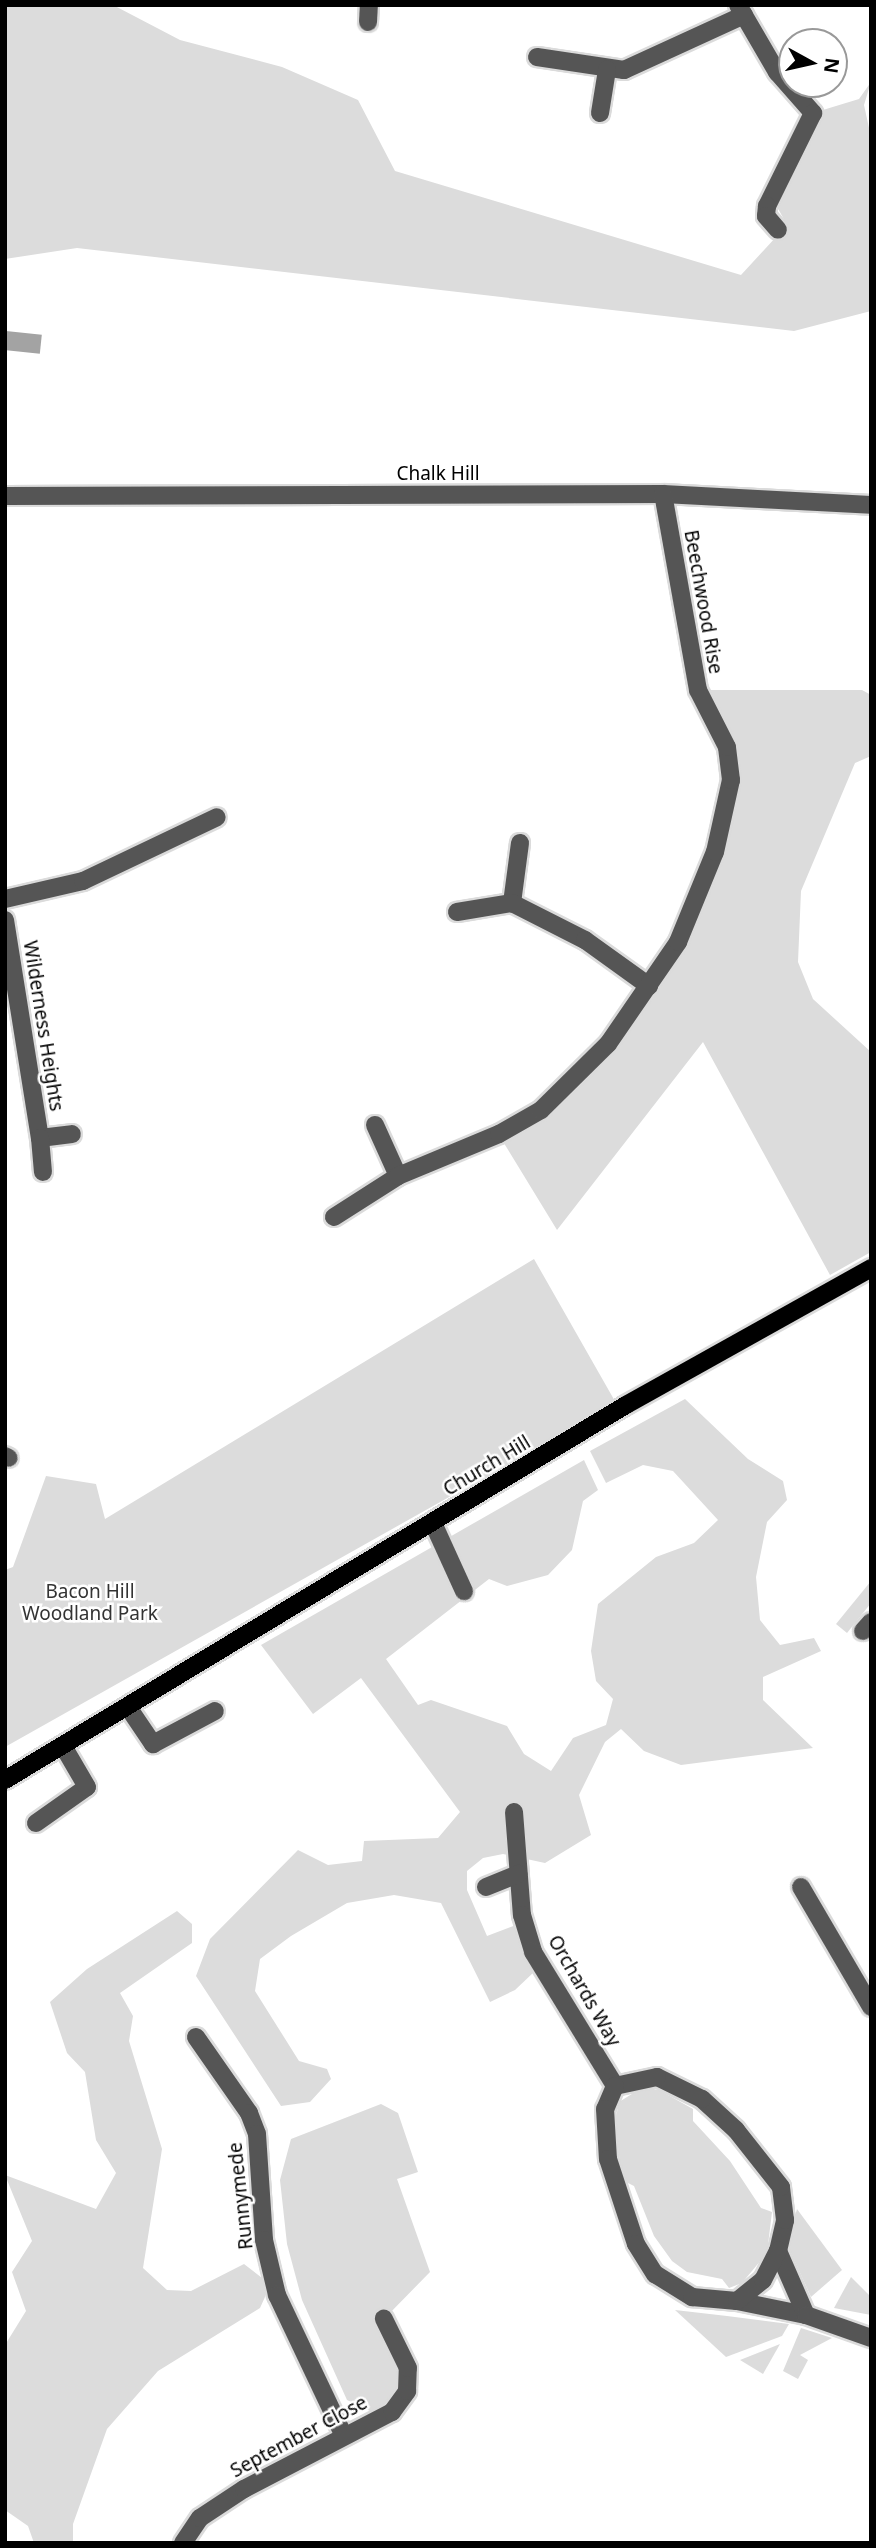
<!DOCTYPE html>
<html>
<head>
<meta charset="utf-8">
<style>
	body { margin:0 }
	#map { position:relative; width:876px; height:2548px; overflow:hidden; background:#fff; font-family:"Noto Sans",sans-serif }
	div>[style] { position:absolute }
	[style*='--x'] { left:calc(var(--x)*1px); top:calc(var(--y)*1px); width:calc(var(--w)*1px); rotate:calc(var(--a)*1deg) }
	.green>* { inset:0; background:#dcdcdc }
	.water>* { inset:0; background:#a3a3a3; transform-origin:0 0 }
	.roads { filter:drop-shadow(2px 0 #dbdbdb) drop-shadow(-2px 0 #dbdbdb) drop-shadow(0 2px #dbdbdb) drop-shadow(0 -2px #dbdbdb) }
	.minor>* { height:18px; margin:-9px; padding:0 9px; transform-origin:9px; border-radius:9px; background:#555 }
	.major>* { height:18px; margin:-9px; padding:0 9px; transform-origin:9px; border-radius:9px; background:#000 }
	span { translate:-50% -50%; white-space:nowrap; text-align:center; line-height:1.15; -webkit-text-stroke:5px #fff; paint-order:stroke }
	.street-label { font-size:19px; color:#000 }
	.park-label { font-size:19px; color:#333 }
	.frame { position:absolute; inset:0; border:7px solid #000; pointer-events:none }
	.north { position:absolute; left:778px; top:28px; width:70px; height:70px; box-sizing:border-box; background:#fff; border:2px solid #999; border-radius:50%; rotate:98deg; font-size:19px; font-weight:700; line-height:28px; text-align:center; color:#000 }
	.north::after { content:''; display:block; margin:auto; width:24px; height:32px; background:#000; clip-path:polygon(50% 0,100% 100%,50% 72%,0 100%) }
</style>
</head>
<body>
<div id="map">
	<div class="green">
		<div style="clip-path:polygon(5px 5px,113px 5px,180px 40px,282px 67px,358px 100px,395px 171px,741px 275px,787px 225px,775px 203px,813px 113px,859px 99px,871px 82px,864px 105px,871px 137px,871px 311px,794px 331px,77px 248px,5px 259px)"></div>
		<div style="clip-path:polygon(698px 690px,862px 690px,871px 695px,871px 756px,855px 763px,801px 891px,798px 962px,813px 999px,871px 1052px,871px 1252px,830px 1275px,703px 1042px,557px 1230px,502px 1140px,576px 1079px,678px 942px,731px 780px)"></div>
		<div style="clip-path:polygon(534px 1259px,616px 1403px,5px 1747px,5px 1570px,13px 1567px,46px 1476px,96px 1484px,105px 1519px)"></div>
		<div style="clip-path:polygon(685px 1399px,748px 1459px,783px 1481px,787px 1500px,767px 1522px,756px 1577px,760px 1620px,780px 1645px,814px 1638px,821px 1651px,763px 1677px,763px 1700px,813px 1748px,681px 1765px,644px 1751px,621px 1729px,605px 1742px,579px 1795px,591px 1835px,545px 1863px,503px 1854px,483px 1858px,467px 1871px,467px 1890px,487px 1936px,516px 1925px,534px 1972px,515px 1990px,490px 2002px,441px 1903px,394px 1895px,347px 1903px,291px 1936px,260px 1959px,255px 1991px,299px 2061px,327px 2069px,331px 2079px,310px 2102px,281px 2106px,196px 1976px,210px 1939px,298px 1850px,328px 1865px,362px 1861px,364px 1841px,438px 1838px,460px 1812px,361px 1678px,313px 1714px,261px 1645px,584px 1460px,598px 1490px,583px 1501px,572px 1550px,548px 1575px,507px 1586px,489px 1579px,386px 1659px,418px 1705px,431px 1700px,507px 1726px,524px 1754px,551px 1771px,573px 1738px,606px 1725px,613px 1699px,596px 1681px,591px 1651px,598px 1604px,656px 1557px,694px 1543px,718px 1520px,673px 1471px,643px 1465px,606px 1483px,590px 1451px)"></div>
		<div style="clip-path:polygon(871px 1581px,871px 1603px,847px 1633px,836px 1624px)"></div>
		<div style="clip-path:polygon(177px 1911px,192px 1924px,192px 1943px,120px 1993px,133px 2016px,129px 2041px,162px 2149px,143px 2268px,167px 2290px,191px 2291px,244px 2264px,266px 2281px,265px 2297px,260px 2308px,158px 2371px,107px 2429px,73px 2524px,73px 2543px,34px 2543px,28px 2526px,5px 2510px,5px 2345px,26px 2311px,12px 2272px,32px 2241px,5px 2175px,96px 2209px,116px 2173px,96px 2140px,85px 2072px,67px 2053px,50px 2002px,87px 1969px)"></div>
		<div style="clip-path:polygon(643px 2087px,659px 2090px,693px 2109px,693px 2121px,730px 2161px,761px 2208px,772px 2212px,767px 2253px,742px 2283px,729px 2288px,722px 2279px,687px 2272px,672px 2261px,654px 2236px,634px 2186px,622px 2180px,615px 2122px,619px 2102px)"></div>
		<div style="clip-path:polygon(381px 2104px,398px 2113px,418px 2172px,397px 2179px,430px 2272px,384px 2319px,407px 2391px,381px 2410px,370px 2411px,347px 2400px,302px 2300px,287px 2244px,280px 2180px,291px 2139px)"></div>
		<div style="clip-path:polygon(797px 2209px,842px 2270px,811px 2297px,787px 2244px)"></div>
		<div style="clip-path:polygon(851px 2277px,871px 2297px,871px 2315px,834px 2308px)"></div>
		<div style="clip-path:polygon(675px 2310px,727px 2316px,789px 2324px,782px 2336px,726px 2357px)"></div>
		<div style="clip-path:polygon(801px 2328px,832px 2338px,800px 2355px,808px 2360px,798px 2379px,783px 2371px)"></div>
		<div style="clip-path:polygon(780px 2344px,763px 2374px,740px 2360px)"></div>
	</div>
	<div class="water">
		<div style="left:6px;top:331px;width:36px;height:19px;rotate:6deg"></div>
	</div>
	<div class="roads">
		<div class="minor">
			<div style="--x:738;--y:5;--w:78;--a:59.8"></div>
			<div style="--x:777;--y:72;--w:55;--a:48.7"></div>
			<div style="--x:813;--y:113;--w:104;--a:116.3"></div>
			<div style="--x:767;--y:206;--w:10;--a:96"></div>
			<div style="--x:766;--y:216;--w:18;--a:49"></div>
			<div style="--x:368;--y:22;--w:17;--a:-87"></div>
			<div style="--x:537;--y:57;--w:88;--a:8.5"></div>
			<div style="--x:624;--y:70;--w:132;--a:-24.6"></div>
			<div style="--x:600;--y:113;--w:44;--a:-80.8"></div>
			<div style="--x:5;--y:496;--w:658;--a:-0.17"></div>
			<div style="--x:663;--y:494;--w:208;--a:3"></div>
			<div style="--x:520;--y:843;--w:61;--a:97.6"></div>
			<div style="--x:512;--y:903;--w:82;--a:26.9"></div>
			<div style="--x:585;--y:940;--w:79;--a:35.7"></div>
			<div style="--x:5;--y:899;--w:80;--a:-13"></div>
			<div style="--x:83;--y:881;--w:148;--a:-25.5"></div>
			<div style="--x:457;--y:912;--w:56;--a:-9.3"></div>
			<div style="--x:5;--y:920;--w:221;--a:80.9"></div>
			<div style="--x:40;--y:1138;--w:32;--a:-7"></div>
			<div style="--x:375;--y:1125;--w:56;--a:65.7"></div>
			<div style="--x:40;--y:1138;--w:34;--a:85"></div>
			<div style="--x:334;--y:1217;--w:76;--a:-32.6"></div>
			<div style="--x:398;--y:1176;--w:109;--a:-22.6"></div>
			<div style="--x:499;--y:1134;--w:48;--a:-29.7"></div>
			<div style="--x:541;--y:1110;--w:94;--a:-44.6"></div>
			<div style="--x:608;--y:1044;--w:124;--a:-55.5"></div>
			<div style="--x:678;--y:942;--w:97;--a:-67.7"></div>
			<div style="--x:715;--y:852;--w:74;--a:-77.5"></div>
			<div style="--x:731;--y:780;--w:33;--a:-97"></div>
			<div style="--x:727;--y:747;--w:64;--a:-117"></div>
			<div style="--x:698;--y:690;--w:199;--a:-100.1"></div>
			<div style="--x:5;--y:1456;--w:4;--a:27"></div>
			<div style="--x:433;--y:1523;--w:75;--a:65.5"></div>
			<div style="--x:863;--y:1631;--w:12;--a:-48"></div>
			<div style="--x:128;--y:1707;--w:45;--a:56"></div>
			<div style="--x:153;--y:1744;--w:70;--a:-28"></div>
			<div style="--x:514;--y:1812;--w:103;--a:85.6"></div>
			<div style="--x:522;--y:1915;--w:39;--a:73"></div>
			<div style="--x:533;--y:1952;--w:157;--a:58.5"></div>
			<div style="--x:36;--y:1823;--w:62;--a:-35.2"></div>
			<div style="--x:87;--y:1787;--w:48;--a:-120.3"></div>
			<div style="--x:486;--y:1887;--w:35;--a:-22"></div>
			<div style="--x:801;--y:1887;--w:139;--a:59.7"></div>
			<div style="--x:196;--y:2037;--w:93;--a:55.1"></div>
			<div style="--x:249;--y:2113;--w:22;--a:69"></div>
			<div style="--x:257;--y:2134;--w:106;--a:86.2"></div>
			<div style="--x:264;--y:2240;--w:57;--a:76.7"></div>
			<div style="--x:277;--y:2295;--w:156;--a:64.6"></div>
			<div style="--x:737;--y:2301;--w:70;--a:11.5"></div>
			<div style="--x:806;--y:2315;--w:70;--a:-113.6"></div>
			<div style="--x:778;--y:2251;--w:32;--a:-77"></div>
			<div style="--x:785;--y:2220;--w:33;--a:-97"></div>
			<div style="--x:781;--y:2187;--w:73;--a:-128.3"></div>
			<div style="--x:736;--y:2130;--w:46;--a:-137.6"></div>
			<div style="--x:702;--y:2099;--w:50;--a:-153.9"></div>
			<div style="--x:657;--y:2077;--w:43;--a:167.9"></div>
			<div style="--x:615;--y:2086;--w:25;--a:113"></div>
			<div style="--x:605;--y:2109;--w:50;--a:86.6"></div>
			<div style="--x:608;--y:2159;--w:89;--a:71.8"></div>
			<div style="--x:636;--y:2244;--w:36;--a:58"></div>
			<div style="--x:655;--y:2274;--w:44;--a:31.9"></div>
			<div style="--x:692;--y:2297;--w:45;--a:5.1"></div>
			<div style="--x:737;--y:2301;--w:33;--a:-39"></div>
			<div style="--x:763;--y:2280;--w:33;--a:-63"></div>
			<div style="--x:806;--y:2315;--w:69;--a:19.5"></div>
			<div style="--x:183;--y:2543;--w:30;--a:-56"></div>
			<div style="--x:200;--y:2518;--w:53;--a:-33.4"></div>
			<div style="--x:244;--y:2489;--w:167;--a:-27.5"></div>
			<div style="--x:392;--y:2412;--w:26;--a:-54"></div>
			<div style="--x:407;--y:2391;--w:23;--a:-88"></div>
			<div style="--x:408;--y:2368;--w:55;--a:-116.1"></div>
		</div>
		<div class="major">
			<div style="--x:5;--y:1780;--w:725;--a:-31.13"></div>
			<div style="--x:626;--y:1405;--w:281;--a:-29.2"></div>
		</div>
	</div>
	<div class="street-label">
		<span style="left:438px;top:474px">Chalk Hill</span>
		<span style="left:703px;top:602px;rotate:80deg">Beechwood Rise</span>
		<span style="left:43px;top:1026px;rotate:81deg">Wilderness Heights</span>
		<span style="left:487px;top:1466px;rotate:-31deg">Church Hill</span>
		<span style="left:584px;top:1991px;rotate:60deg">Orchards Way</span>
		<span style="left:241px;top:2196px;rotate:-96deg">Runnymede</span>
		<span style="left:299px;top:2437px;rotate:-28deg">September Close</span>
	</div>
	<div class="park-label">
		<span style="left:90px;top:1603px">Bacon Hill<br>Woodland Park</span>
	</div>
	<div class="frame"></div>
	<div class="north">N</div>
</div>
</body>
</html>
